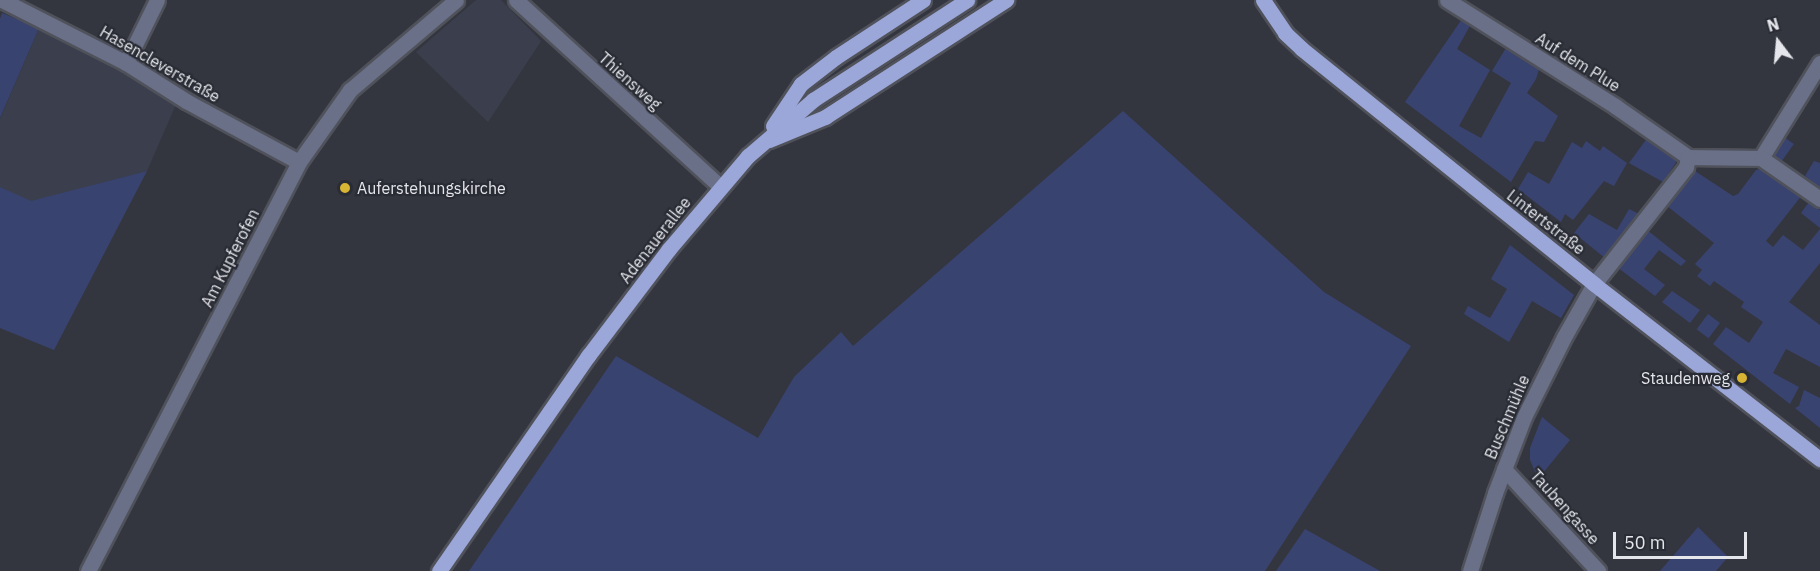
<!DOCTYPE html>
<html>
<head>
<meta charset="utf-8">
<style>
	body { margin:0 }
	#map { position:relative; width:1820px; height:571px; overflow:hidden; background:#34363f; font-family:"IBM Plex Sans",sans-serif }
	div>[style] { position:absolute }
	[style*='--x'] { left:calc(var(--x)*1px); top:calc(var(--y)*1px); width:calc(var(--w)*1px); rotate:calc(var(--a)*1deg) }
	.built>* { inset:0; background:#3b3f4d }
	.green>* { inset:0; background:#394370; transform-origin:0 0 }
	.roads { filter:drop-shadow(2px 0 #50525b) drop-shadow(-2px 0 #50525b) drop-shadow(0 2px #50525b) drop-shadow(0 -2px #50525b) }
	.minor>* { height:15px; margin:-7.5px; padding:0 7.5px; transform-origin:7.5px; border-radius:7.5px; background:#697088 }
	.major>* { height:15px; margin:-7.5px; padding:0 7.5px; transform-origin:7.5px; border-radius:7.5px; background:#9ba7d9 }
	.dots>* { width:16px; height:16px; translate:-50% -50%; box-sizing:border-box; border:3px solid #2a2c35; border-radius:50% }
	span { translate:-50% -50%; white-space:nowrap; text-align:center; line-height:1.15; -webkit-text-stroke:4.5px #2a2c35; paint-order:stroke }
	.street-label { font-size:16px; color:#e4e6eb }
	.poi-label { font-size:16px; color:#e4e6eb }
	.left { translate:0 -50%; text-align:left }
	.right { translate:-100% -50%; text-align:right }
	.north { position:absolute; left:1748px; top:12px; width:60px; height:60px; -webkit-text-stroke:4px #2a2c35; paint-order:stroke; rotate:344deg; font-size:16px; font-weight:700; line-height:24px; text-align:center; color:#e4e6eb }
	.north::after { content:''; display:block; margin:auto; width:21px; height:27px; background:#e4e6eb; clip-path:polygon(50% 0,100% 100%,50% 72%,0 100%) }
	.scale { position:absolute; left:1613px; top:532px; width:134px; height:27px; box-sizing:border-box; border:3px solid #e4e6eb; border-top:0; padding-left:8px; font-size:18px; line-height:21px; white-space:nowrap; color:#e4e6eb; -webkit-text-stroke:4px #2a2c35; paint-order:stroke }
</style>
</head>
<body>
<div id="map">
	<div class="built">
		<div style="clip-path:polygon(476px 0,501px 0,541px 41px,488px 122px,416px 52px)"></div>
		<div style="clip-path:polygon(39px 28px,177px 102px,147px 171px,30px 202px,0 187px,0 119px)"></div>
	</div>
	<div class="green">
		<div style="clip-path:polygon(2px 13px,39px 28px,0 118px,0 19px)"></div>
		<div style="clip-path:polygon(1462px 19px,1471px 24px,1457px 49px,1490px 70px,1459px 126px,1481px 138px,1511px 83px,1492px 71px,1509px 43px,1541px 63px,1536px 79px,1527px 93px,1558px 116px,1544px 142px,1535px 141px,1511px 182px,1405px 102px)"></div>
		<div style="clip-path:polygon(1123px 111px,1324px 292px,1411px 346px,1265px 571px,469px 571px,616px 356px,758px 438px,794px 377px,841px 332px,853px 346px)"></div>
		<div style="clip-path:polygon(1648px 137px,1677px 161px,1663px 182px,1629px 163px)"></div>
		<div style="left:1784px;top:137px;width:12px;height:21px;rotate:35deg"></div>
		<div style="clip-path:polygon(1586px 141px,1600px 151px,1603px 146px,1627px 163px,1614px 186px,1604px 181px,1573px 220px,1565px 214px,1561px 222px,1518px 189px,1528px 172px,1549px 184px,1572px 142px,1582px 148px)"></div>
		<div style="clip-path:polygon(1814px 161px,1820px 163px,1820px 188px,1805px 176px)"></div>
		<div style="clip-path:polygon(1764px 168px,1802px 195px,1766px 241px,1773px 247px,1783px 235px,1803px 250px,1820px 229px,1820px 263px,1789px 302px,1820px 325px,1820px 367px,1786px 349px,1773px 373px,1799px 387px,1790px 404px,1713px 344px,1726px 327px,1749px 343px,1763px 322px,1741px 307px,1744px 302px,1714px 281px,1710px 286px,1697px 276px,1702px 270px,1695px 264px,1714px 243px,1667px 206px,1695px 171px,1733px 196px,1738px 194px,1756px 170px)"></div>
		<div style="clip-path:polygon(147px 171px,54px 350px,0 328px,0 187px,31px 201px)"></div>
		<div style="clip-path:polygon(1809px 202px,1820px 210px,1820px 228px,1801px 213px)"></div>
		<div style="clip-path:polygon(1629px 209px,1639px 214px,1605px 258px,1574px 233px,1589px 214px,1617px 230px)"></div>
		<div style="clip-path:polygon(1647px 230px,1686px 261px,1681px 266px,1659px 250px,1644px 269px,1665px 285px,1655px 296px,1617px 267px)"></div>
		<div style="clip-path:polygon(1510px 245px,1574px 295px,1561px 318px,1532px 301px,1509px 342px,1464px 314px,1468px 306px,1490px 318px,1507px 289px,1491px 279px)"></div>
		<div style="clip-path:polygon(1672px 291px,1700px 310px,1690px 323px,1662px 302px)"></div>
		<div style="left:1708px;top:314px;width:15px;height:19px;rotate:37deg"></div>
		<div style="clip-path:polygon(1804px 390px,1820px 398px,1820px 428px,1795px 408px,1799px 406px)"></div>
		<div style="clip-path:polygon(1542px 417px,1570px 440px,1538px 479px,1530px 460px,1530px 448px)"></div>
		<div style="clip-path:polygon(1698px 527px,1728px 557px,1716px 571px,1660px 571px)"></div>
		<div style="clip-path:polygon(1305px 529px,1380px 571px,1276px 571px)"></div>
	</div>
	<div class="roads">
		<div class="minor">
			<div style="--x:2;--y:0;--w:139;--a:26.9"></div>
			<div style="--x:126;--y:63;--w:71;--a:32.3"></div>
			<div style="--x:186;--y:101;--w:128;--a:28.4"></div>
			<div style="--x:516;--y:0;--w:276;--a:42.4"></div>
			<div style="--x:1447;--y:0;--w:199;--a:32.2"></div>
			<div style="--x:1615;--y:106;--w:89;--a:34.9"></div>
			<div style="--x:126;--y:63;--w:70;--a:-63.8"></div>
			<div style="--x:1688;--y:157;--w:73;--a:0.8"></div>
			<div style="--x:1761;--y:158;--w:112;--a:-58.2"></div>
			<div style="--x:1761;--y:158;--w:72;--a:34.8"></div>
			<div style="--x:1504;--y:469;--w:139;--a:47.3"></div>
			<div style="--x:88;--y:571;--w:460;--a:-62.7"></div>
			<div style="--x:299;--y:162;--w:88;--a:-54.7"></div>
			<div style="--x:350;--y:90;--w:139;--a:-40.3"></div>
			<div style="--x:1470;--y:571;--w:82;--a:-72.2"></div>
			<div style="--x:1495;--y:493;--w:81;--a:-69.1"></div>
			<div style="--x:1524;--y:417;--w:89;--a:-63.4"></div>
			<div style="--x:1564;--y:337;--w:61;--a:-60.5"></div>
			<div style="--x:1594;--y:284;--w:149;--a:-51.8"></div>
			<div style="--x:1686;--y:167;--w:10;--a:-79"></div>
		</div>
		<div class="major">
			<div style="--x:1263;--y:0;--w:40;--a:56"></div>
			<div style="--x:1285;--y:33;--w:23;--a:43"></div>
			<div style="--x:1302;--y:49;--w:375;--a:38.8"></div>
			<div style="--x:1594;--y:284;--w:286;--a:37.8"></div>
			<div style="--x:773;--y:126;--w:50;--a:-56.3"></div>
			<div style="--x:801;--y:84;--w:44;--a:-37.6"></div>
			<div style="--x:836;--y:57;--w:104;--a:-33.2"></div>
			<div style="--x:769;--y:140;--w:61;--a:-22.3"></div>
			<div style="--x:825;--y:117;--w:216;--a:-32.9"></div>
			<div style="--x:439;--y:571;--w:262;--a:-55.3"></div>
			<div style="--x:588;--y:356;--w:134;--a:-52.9"></div>
			<div style="--x:669;--y:249;--w:122;--a:-49.7"></div>
			<div style="--x:748;--y:156;--w:86;--a:-40.7"></div>
			<div style="--x:813;--y:100;--w:184;--a:-33"></div>
		</div>
	</div>
	<div class="dots">
		<div style="left:345px;top:188px;background:#d7b434"></div>
		<div style="left:1742px;top:378px;background:#d7b434"></div>
	</div>
	<div class="street-label">
		<span style="left:1578px;top:62px;rotate:32deg">Auf dem Plue</span>
		<span style="left:160px;top:64px;rotate:30deg">Hasencleverstraße</span>
		<span style="left:630px;top:81px;rotate:42deg">Thiensweg</span>
		<span style="left:1546px;top:222px;rotate:38deg">Lintertstraße</span>
		<span style="left:655px;top:240px;rotate:-52deg">Adenauerallee</span>
		<span style="left:230px;top:258px;rotate:-63deg">Am Kupferofen</span>
		<span style="left:1507px;top:417px;rotate:-67deg">Buschmühle</span>
		<span style="left:1565px;top:507px;rotate:48deg">Taubengasse</span>
	</div>
	<div class="poi-label">
		<span class="left" style="left:357px;top:188px">Auferstehungskirche</span>
		<span class="right" style="left:1730px;top:378px">Staudenweg</span>
	</div>
	<div class="north">N</div>
	<div class="scale">50 m</div>
</div>
</body>
</html>
